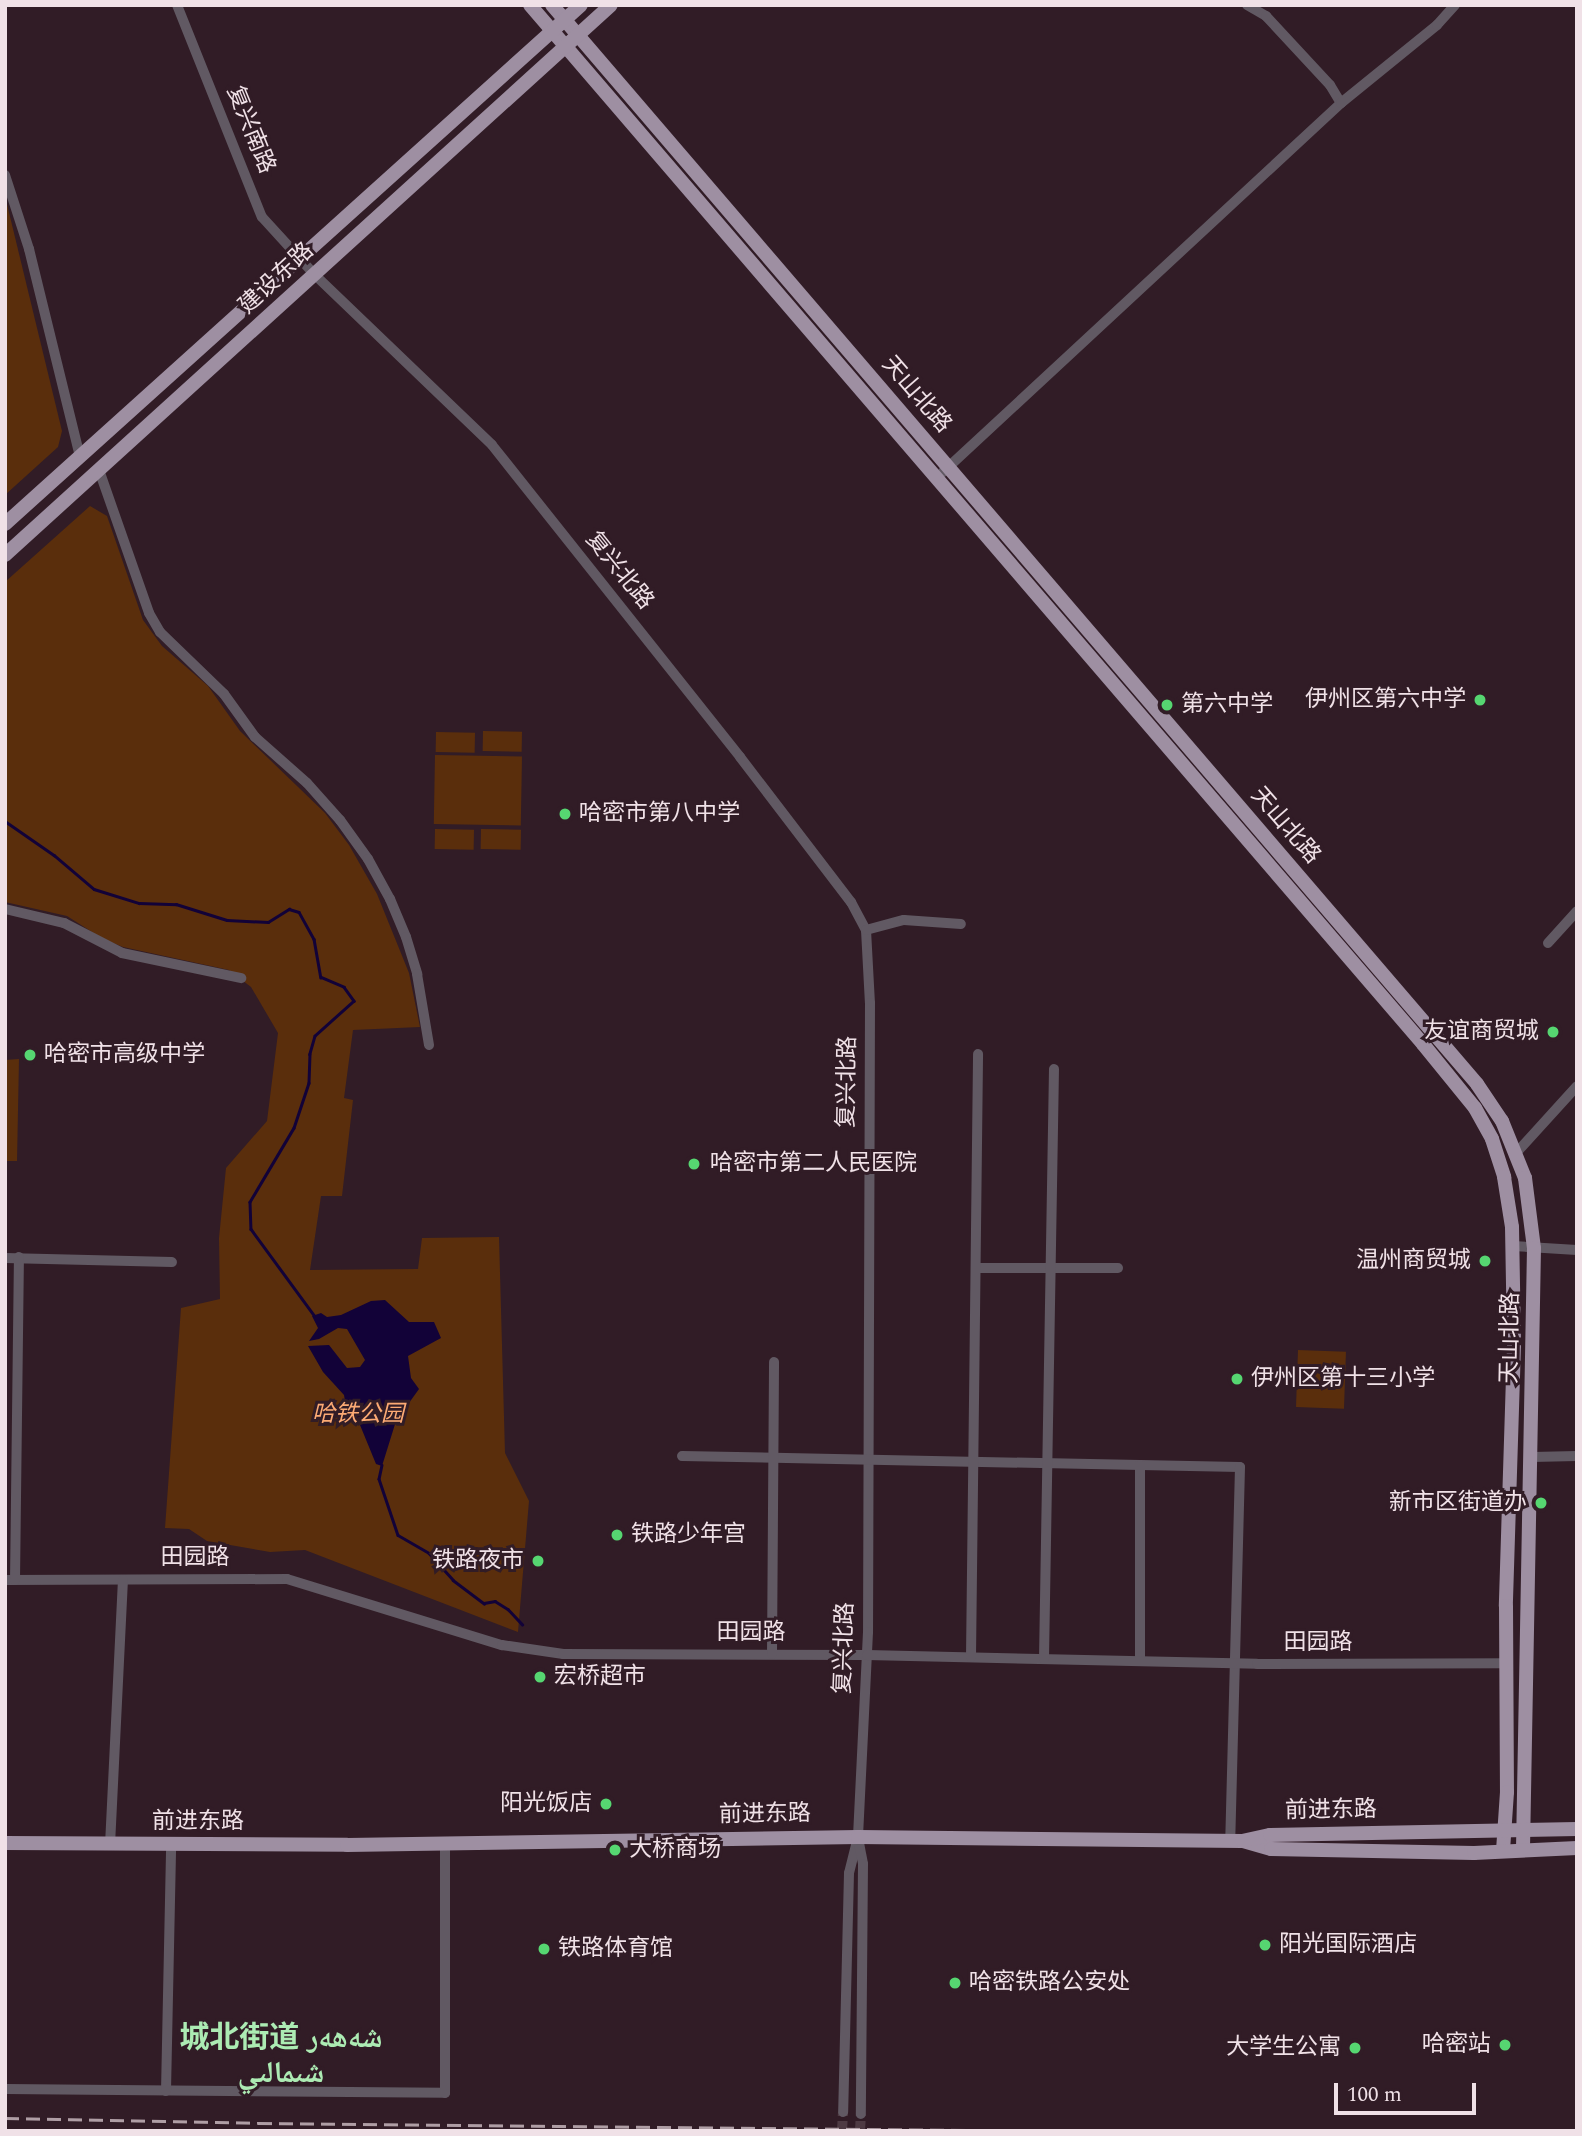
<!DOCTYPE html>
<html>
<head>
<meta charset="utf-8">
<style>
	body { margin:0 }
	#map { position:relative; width:1582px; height:2136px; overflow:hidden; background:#311c26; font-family:Spectral,"Noto Naskh Arabic","Noto Sans SC",serif }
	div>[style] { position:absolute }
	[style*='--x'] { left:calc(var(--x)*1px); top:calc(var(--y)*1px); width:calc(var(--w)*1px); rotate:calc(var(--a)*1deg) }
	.green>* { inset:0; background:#5a2e0c; transform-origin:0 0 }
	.water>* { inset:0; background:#120238 }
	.stream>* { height:2.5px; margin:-1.25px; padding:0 1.25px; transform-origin:1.25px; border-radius:1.25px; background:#120238 }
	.minor-tunnel>* { height:10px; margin-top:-5px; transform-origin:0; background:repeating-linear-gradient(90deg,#4e3a43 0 10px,transparent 0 15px) }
	.minor>* { height:10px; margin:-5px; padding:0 5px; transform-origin:5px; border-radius:5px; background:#615963 }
	.major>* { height:14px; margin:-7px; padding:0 7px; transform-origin:7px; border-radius:7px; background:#9e8fa2 }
	.rail>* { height:2.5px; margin-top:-1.25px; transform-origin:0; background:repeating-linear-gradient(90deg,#af9ea5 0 14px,transparent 0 21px) }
	.dots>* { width:19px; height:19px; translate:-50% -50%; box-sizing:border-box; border:4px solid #311c26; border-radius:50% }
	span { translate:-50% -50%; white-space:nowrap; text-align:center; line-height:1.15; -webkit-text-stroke:6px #311c26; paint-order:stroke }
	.street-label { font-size:23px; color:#f0e1e7 }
	.poi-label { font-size:23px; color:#f0e1e7 }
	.right { translate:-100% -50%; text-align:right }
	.left { translate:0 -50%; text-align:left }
	.park-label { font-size:23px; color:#fcaa74; font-style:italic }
	.district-label { font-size:30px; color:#acebb3; font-weight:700 }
	.frame { position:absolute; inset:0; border:7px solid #f0e1e7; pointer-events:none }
	.scale { position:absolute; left:1334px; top:2083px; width:142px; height:32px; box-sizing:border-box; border:4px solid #f0e1e7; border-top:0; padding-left:9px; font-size:21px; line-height:24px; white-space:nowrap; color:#f0e1e7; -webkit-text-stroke:5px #311c26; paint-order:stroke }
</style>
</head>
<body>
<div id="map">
	<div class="green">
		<div style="clip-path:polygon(5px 196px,62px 431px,58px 447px,5px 495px)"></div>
		<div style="clip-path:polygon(90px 506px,107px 516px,143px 620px,162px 646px,208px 686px,240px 731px,325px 813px,349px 845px,377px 894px,409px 973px,420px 1027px,353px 1030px,344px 1098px,353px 1100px,342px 1196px,321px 1196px,310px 1270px,418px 1269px,422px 1238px,499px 1237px,505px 1453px,529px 1501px,518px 1632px,305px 1550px,270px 1552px,207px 1541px,189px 1529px,165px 1528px,181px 1308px,220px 1299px,219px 1238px,226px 1168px,267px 1121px,278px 1033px,251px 987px,229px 970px,123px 947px,103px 939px,67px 916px,5px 902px,5px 582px)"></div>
		<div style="left:483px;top:731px;width:39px;height:20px;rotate:1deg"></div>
		<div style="left:436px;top:732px;width:39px;height:20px;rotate:1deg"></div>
		<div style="left:435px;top:755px;width:87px;height:69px;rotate:1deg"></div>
		<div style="left:435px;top:829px;width:39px;height:20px;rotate:1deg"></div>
		<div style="left:481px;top:829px;width:40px;height:20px;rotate:1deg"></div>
		<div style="clip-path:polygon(19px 1059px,17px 1161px,5px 1161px,5px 1060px)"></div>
		<div style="left:1298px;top:1350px;width:48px;height:57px;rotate:2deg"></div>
	</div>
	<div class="water">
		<div style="clip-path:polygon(385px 1300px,409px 1322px,434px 1322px,441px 1338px,408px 1356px,411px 1378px,419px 1389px,396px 1421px,382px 1466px,376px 1464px,360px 1425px,346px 1407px,344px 1395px,323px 1372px,308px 1346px,329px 1345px,347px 1368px,360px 1367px,365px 1360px,347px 1329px,338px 1328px,319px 1339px,309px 1341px,318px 1328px,312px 1316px,321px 1313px,327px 1317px,341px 1315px,371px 1301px)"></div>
	</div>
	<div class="stream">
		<div style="--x:5;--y:821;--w:60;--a:34.8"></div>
		<div style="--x:54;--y:855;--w:52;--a:40.4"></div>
		<div style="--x:94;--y:889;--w:47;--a:17.3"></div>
		<div style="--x:139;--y:903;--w:37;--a:2"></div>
		<div style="--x:176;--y:904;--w:53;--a:17.4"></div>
		<div style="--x:227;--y:920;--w:41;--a:2.8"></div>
		<div style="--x:268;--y:922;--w:25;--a:-32"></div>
		<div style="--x:289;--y:909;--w:10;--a:17"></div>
		<div style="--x:299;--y:912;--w:31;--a:61"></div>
		<div style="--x:314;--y:939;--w:39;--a:80"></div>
		<div style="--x:321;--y:977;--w:25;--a:23"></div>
		<div style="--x:344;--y:987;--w:17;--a:54"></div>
		<div style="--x:354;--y:1001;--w:52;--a:138.1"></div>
		<div style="--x:315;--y:1036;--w:19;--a:106"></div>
		<div style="--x:310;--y:1054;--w:29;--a:92"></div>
		<div style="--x:309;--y:1083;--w:47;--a:108.4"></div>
		<div style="--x:294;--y:1128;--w:86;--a:120.7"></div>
		<div style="--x:250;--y:1202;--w:27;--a:88"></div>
		<div style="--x:251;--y:1229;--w:107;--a:53.8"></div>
		<div style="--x:382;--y:1465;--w:14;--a:102"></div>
		<div style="--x:379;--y:1479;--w:59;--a:71.3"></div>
		<div style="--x:398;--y:1535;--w:36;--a:30"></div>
		<div style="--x:429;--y:1553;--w:36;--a:48"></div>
		<div style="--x:453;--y:1580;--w:39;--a:37"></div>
		<div style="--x:484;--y:1603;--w:11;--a:-10"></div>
		<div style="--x:495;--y:1601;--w:15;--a:32"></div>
		<div style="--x:508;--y:1609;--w:21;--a:47"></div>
	</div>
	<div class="minor-tunnel">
		<div style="--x:842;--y:2131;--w:19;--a:-87"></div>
		<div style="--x:860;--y:2131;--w:17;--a:-87"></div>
	</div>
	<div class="minor">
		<div style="--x:177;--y:5;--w:228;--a:68.2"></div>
		<div style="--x:262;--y:217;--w:79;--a:47.6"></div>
		<div style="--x:315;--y:275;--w:245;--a:43.8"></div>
		<div style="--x:492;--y:445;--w:399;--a:51.5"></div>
		<div style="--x:740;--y:757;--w:183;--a:52.6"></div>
		<div style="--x:851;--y:902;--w:32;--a:62"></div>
		<div style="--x:866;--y:930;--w:73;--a:86.9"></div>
		<div style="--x:870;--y:1003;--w:629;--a:90.18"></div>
		<div style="--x:868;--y:1632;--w:205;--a:92.8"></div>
		<div style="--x:858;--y:1837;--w:37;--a:104"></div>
		<div style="--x:849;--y:1873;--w:239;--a:91.4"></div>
		<div style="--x:1247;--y:5;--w:22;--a:30"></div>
		<div style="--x:1266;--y:16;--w:94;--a:47.2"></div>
		<div style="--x:1330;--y:85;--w:21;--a:59"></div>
		<div style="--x:5;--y:175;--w:78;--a:72"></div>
		<div style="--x:29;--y:249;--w:214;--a:76.2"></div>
		<div style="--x:99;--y:470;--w:151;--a:70.7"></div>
		<div style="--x:149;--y:613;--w:22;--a:60"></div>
		<div style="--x:160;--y:632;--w:89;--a:44.1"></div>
		<div style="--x:224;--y:694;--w:53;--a:54.2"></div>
		<div style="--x:255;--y:737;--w:69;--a:41.5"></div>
		<div style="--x:307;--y:783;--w:50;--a:48.3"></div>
		<div style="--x:340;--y:820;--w:48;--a:54.3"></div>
		<div style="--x:368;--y:859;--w:46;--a:61.2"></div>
		<div style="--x:390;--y:899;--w:41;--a:67.2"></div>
		<div style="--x:406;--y:937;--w:39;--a:73"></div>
		<div style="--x:417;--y:974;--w:72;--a:80.4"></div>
		<div style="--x:943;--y:472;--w:543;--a:-42.83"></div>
		<div style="--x:1341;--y:103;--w:124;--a:-39.1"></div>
		<div style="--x:1437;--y:25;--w:27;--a:-48"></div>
		<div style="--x:5;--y:909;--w:61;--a:13.3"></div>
		<div style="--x:64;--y:923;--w:65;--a:27.3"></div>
		<div style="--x:122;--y:953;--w:122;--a:11.9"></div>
		<div style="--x:866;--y:930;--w:39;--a:-15"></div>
		<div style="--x:904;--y:920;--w:57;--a:4"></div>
		<div style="--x:1548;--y:943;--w:43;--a:-47.8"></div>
		<div style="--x:1517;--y:1152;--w:89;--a:-47.7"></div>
		<div style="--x:1513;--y:1246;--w:64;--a:3.6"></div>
		<div style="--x:5;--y:1258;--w:167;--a:1.4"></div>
		<div style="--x:976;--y:1268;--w:142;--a:0"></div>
		<div style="--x:682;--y:1456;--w:558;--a:1.13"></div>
		<div style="--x:1240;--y:1467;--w:374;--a:91.5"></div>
		<div style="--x:1532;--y:1457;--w:45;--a:-1.3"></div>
		<div style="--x:1140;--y:1465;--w:196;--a:90"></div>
		<div style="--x:5;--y:1580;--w:282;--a:-0.2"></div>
		<div style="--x:287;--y:1579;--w:225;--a:17.1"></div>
		<div style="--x:502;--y:1645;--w:62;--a:8.4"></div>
		<div style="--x:563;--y:1654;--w:304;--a:0.2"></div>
		<div style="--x:867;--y:1655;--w:390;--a:1.3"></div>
		<div style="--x:1257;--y:1664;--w:250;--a:-0.2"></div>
		<div style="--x:15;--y:1580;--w:323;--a:-89.3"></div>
		<div style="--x:772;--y:1654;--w:292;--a:-89.6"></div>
		<div style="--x:971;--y:1657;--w:603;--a:-89.33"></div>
		<div style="--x:1044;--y:1659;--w:590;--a:-89.03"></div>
		<div style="--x:859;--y:1843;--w:21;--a:79"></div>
		<div style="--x:863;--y:1864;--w:250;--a:90.5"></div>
		<div style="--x:110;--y:1845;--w:265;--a:-87.2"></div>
		<div style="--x:5;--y:2089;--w:440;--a:0.5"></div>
		<div style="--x:445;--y:2093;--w:250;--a:-90"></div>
		<div style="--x:166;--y:2091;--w:246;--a:-88.8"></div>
	</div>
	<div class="major">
		<div style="--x:530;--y:5;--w:1370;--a:49.32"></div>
		<div style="--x:1423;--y:1044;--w:82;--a:50.9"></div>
		<div style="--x:1475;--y:1108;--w:35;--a:61"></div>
		<div style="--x:1492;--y:1139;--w:40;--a:72"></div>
		<div style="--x:1504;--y:1177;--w:51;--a:80.9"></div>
		<div style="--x:1512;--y:1227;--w:118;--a:89"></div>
		<div style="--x:1514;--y:1345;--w:261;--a:91.8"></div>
		<div style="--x:1506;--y:1606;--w:186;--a:89.7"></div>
		<div style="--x:1507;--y:1792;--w:58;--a:93.9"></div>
		<div style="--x:552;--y:5;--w:1421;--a:49.39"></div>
		<div style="--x:1477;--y:1084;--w:45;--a:56"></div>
		<div style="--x:1502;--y:1121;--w:61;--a:68"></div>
		<div style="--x:1525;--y:1178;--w:71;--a:82.7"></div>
		<div style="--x:1534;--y:1248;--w:602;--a:91.05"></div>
		<div style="--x:5;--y:524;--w:775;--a:-42.02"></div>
		<div style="--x:5;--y:555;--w:818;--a:-42.23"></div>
		<div style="--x:1243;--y:1841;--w:29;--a:16"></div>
		<div style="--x:1271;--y:1849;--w:203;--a:1.1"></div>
		<div style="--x:1474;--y:1853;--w:103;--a:-2.8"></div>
		<div style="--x:5;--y:1843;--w:342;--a:0.3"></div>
		<div style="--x:347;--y:1845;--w:511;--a:-0.9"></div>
		<div style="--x:858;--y:1837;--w:384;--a:0.6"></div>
		<div style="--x:1242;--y:1841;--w:29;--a:-12"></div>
		<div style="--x:1270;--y:1835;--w:307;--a:-1.1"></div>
	</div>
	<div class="rail">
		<div style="--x:5;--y:2118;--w:253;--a:1.1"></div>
		<div style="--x:258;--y:2123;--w:808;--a:0.57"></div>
	</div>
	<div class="dots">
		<div style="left:1480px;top:700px;background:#56d671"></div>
		<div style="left:1167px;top:705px;background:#56d671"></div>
		<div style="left:565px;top:814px;background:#56d671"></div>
		<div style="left:1553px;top:1032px;background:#56d671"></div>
		<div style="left:30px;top:1055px;background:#56d671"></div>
		<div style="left:694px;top:1164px;background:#56d671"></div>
		<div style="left:1485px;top:1261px;background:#56d671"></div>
		<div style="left:1237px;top:1379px;background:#56d671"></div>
		<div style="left:1541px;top:1503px;background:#56d671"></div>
		<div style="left:617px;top:1535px;background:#56d671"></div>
		<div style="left:538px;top:1561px;background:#56d671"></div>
		<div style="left:540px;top:1677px;background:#56d671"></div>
		<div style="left:606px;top:1804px;background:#56d671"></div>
		<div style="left:615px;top:1850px;background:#56d671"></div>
		<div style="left:1265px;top:1945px;background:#56d671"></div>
		<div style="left:544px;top:1949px;background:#56d671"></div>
		<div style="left:955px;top:1983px;background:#56d671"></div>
		<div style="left:1505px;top:2045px;background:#56d671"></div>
		<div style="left:1355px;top:2048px;background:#56d671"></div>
	</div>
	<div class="street-label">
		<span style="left:250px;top:130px;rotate:68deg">复兴南路</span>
		<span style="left:277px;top:279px;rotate:-43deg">建设东路</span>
		<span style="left:916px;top:395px;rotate:49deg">天山北路</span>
		<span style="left:619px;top:571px;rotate:51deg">复兴北路</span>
		<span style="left:1285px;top:826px;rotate:49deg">天山北路</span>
		<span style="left:848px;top:1082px;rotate:-89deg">复兴北路</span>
		<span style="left:1511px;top:1338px;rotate:-89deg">天山北路</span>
		<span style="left:195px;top:1558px">田园路</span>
		<span style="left:751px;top:1633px">田园路</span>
		<span style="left:1318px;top:1643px">田园路</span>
		<span style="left:845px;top:1648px;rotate:-88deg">复兴北路</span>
		<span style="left:1331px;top:1811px;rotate:-1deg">前进东路</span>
		<span style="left:765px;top:1815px;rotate:-1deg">前进东路</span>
		<span style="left:198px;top:1822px">前进东路</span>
	</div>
	<div class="poi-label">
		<span class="right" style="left:1466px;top:700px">伊州区第六中学</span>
		<span class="left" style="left:1181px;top:705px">第六中学</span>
		<span class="left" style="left:579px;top:814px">哈密市第八中学</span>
		<span class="right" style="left:1539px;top:1032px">友谊商贸城</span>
		<span class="left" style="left:44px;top:1055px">哈密市高级中学</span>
		<span class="left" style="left:710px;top:1164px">哈密市第二人民医院</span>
		<span class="right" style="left:1471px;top:1261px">温州商贸城</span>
		<span class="left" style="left:1251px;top:1379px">伊州区第十三小学</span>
		<span class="right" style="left:1527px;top:1503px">新市区街道办</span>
		<span class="left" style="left:631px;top:1535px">铁路少年宫</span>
		<span class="right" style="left:524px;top:1561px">铁路夜市</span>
		<span class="left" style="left:554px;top:1677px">宏桥超市</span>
		<span class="right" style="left:592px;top:1804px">阳光饭店</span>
		<span class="left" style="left:629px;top:1850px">大桥商场</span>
		<span class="left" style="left:1279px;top:1945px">阳光国际酒店</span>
		<span class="left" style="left:558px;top:1949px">铁路体育馆</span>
		<span class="left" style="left:969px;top:1983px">哈密铁路公安处</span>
		<span class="right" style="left:1491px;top:2045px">哈密站</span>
		<span class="right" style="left:1341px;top:2048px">大学生公寓</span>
	</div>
	<div class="park-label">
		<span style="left:358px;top:1415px">哈铁公园</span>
	</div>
	<div class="district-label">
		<span style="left:281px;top:2055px">城北街道 شەھەر<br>شىمالىي</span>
	</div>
	<div class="frame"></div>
	<div class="scale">100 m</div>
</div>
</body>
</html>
